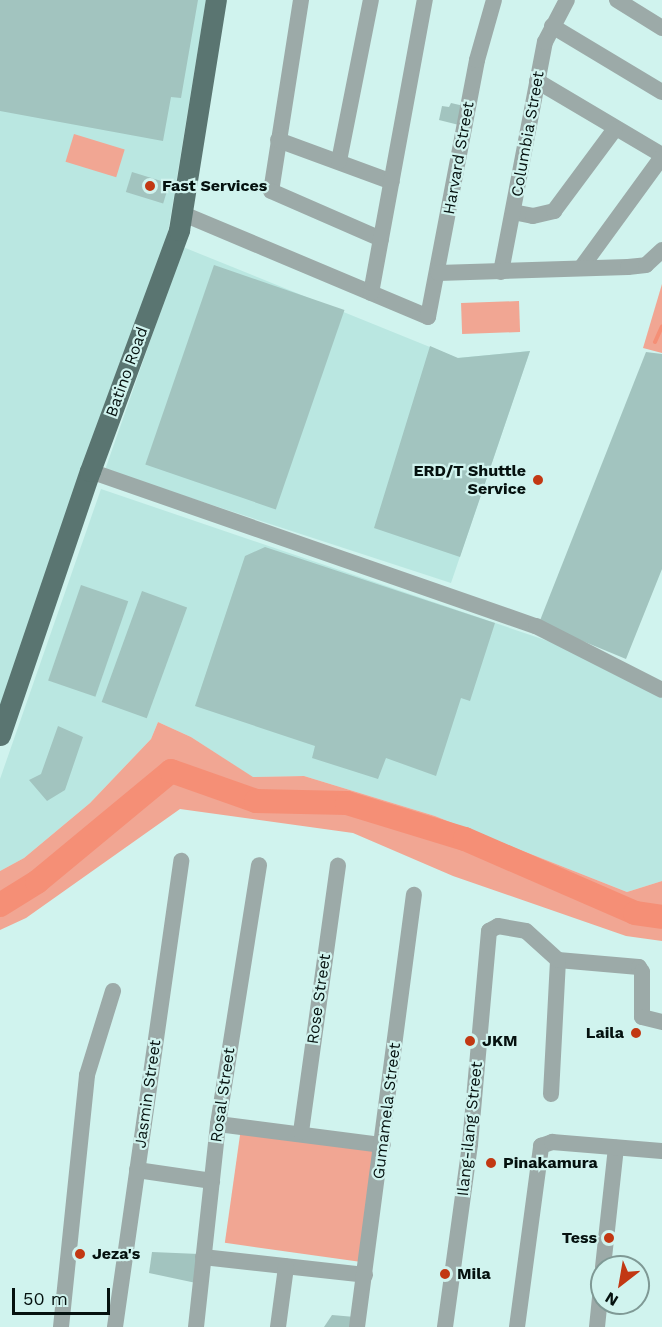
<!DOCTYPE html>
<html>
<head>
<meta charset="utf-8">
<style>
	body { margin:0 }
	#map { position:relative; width:662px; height:1327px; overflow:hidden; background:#d0f3ee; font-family:"Work Sans",sans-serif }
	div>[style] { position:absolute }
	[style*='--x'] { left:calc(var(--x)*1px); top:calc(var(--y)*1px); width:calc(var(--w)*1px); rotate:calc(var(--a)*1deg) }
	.built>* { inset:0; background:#bae7e1 }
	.green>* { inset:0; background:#f1a693; transform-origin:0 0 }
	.stream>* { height:4px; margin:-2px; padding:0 2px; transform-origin:2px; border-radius:2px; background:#f58f76 }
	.river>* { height:24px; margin:-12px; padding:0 12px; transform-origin:12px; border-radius:12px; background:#f58f76 }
	.building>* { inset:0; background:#a2c4bf; transform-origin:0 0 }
	.minor>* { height:16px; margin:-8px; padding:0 8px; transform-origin:8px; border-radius:8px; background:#9caaa8 }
	.major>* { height:21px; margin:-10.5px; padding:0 10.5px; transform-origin:10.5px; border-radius:10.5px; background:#5a7571 }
	.dots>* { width:16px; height:16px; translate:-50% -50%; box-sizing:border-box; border:3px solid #d0f3ee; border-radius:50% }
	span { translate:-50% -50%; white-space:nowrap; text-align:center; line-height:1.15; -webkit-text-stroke:4.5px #d0f3ee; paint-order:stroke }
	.street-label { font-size:16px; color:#05110f }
	.poi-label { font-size:16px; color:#05110f; font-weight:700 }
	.left { translate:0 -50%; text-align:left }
	.right { translate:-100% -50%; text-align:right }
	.north { position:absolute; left:590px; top:1255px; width:60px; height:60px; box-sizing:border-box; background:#d0f3ee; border:2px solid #7f9995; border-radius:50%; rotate:211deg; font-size:16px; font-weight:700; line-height:24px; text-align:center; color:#05110f }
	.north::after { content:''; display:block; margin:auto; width:21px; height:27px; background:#c23813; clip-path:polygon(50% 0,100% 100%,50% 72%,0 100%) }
	.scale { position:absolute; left:12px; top:1288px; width:98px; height:27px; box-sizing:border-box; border:3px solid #05110f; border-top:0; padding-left:8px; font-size:18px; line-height:21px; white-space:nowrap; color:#05110f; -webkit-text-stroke:4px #d0f3ee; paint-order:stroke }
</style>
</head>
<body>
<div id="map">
	<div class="built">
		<div style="clip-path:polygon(0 0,206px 0,167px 238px,0 717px)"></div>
		<div style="clip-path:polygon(183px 247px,457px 358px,530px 351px,451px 583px,105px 470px)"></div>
		<div style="clip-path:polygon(101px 489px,551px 642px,662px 698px,662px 881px,627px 892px,435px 816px,304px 776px,252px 777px,191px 737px,158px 722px,151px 739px,90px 803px,24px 858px,0 871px,0 779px)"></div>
	</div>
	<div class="green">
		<div style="left:74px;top:134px;width:53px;height:29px;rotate:17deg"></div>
		<div style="clip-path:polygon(662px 284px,662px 353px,643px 348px)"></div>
		<div style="left:519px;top:301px;width:31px;height:58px;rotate:88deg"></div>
		<div style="clip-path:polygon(158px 722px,191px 737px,253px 777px,304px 776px,435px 816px,627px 892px,662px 881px,662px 941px,626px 936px,453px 876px,353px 833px,180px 809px,26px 918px,0 930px,0 871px,24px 858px,90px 803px,151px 739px)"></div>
		<div style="left:241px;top:1128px;width:136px;height:116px;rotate:8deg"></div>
	</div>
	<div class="stream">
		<div style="--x:655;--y:342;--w:17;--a:-66"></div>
	</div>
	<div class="river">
		<div style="--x:0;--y:905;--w:44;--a:-31.9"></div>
		<div style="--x:37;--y:882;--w:174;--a:-39.6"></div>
		<div style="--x:171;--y:771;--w:90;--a:19.4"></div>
		<div style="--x:256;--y:801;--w:91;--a:1.3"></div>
		<div style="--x:347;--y:803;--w:123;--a:17"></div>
		<div style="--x:465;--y:839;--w:185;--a:23.5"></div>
		<div style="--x:635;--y:913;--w:27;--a:8"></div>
	</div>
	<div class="building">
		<div style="clip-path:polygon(0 0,198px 0,181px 98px,171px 97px,163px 141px,0 111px)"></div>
		<div style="clip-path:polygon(451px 103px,464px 106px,459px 125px,439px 120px,442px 106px,449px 107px)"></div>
		<div style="left:132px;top:172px;width:39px;height:21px;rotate:17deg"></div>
		<div style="left:214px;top:265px;width:138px;height:211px;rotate:19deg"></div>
		<div style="clip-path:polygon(430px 346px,458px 358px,530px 351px,460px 557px,374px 528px)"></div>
		<div style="clip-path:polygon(646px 352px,662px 354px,662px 569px,626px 659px,539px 623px)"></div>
		<div style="clip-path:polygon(265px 547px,495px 623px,470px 701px,461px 698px,436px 776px,386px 758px,378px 779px,312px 758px,315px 746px,195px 706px,245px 556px)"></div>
		<div style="left:81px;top:585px;width:50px;height:101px;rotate:19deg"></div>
		<div style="left:142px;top:591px;width:48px;height:118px;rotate:20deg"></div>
		<div style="clip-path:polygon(58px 726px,83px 737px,65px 790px,47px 801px,29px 780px,41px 774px)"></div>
		<div style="clip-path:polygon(152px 1252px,199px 1254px,196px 1283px,149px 1273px)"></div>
		<div style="clip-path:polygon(332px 1315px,355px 1317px,352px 1327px,324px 1327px)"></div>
	</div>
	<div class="minor">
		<div style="--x:301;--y:0;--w:193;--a:98.9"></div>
		<div style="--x:271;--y:191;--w:120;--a:23.6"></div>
		<div style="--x:617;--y:0;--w:53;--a:31.9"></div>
		<div style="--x:552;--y:26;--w:128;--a:31"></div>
		<div style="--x:537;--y:81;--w:145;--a:30.6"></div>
		<div style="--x:278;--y:140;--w:121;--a:20.2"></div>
		<div style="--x:339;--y:161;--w:164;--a:-78.8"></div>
		<div style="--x:513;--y:212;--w:20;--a:11"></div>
		<div style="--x:533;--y:216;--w:22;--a:-13"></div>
		<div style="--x:554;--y:211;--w:102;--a:-53.4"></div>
		<div style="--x:181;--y:213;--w:268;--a:22.8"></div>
		<div style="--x:428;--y:317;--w:262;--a:-79.2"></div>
		<div style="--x:477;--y:60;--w:62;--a:-74.2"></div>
		<div style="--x:581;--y:268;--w:137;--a:-53.9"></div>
		<div style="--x:501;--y:272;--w:234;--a:-79.2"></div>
		<div style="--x:545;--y:42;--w:47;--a:-62.4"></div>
		<div style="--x:438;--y:273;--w:190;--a:-1.8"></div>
		<div style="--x:628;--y:267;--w:18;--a:-6"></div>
		<div style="--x:646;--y:265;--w:22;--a:-43"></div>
		<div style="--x:371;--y:293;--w:298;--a:-79.6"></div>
		<div style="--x:90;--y:471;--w:472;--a:19.2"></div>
		<div style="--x:536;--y:626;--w:141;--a:26.9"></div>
		<div style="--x:558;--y:960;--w:81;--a:4.9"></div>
		<div style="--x:639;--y:967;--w:6;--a:59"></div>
		<div style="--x:642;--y:972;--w:45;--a:90"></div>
		<div style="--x:642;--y:1017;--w:21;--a:14"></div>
		<div style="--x:551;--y:1094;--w:134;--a:-87"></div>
		<div style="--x:218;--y:1124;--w:166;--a:7.3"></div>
		<div style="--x:301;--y:1132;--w:269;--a:-82.1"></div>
		<div style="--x:137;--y:1170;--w:76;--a:8.3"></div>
		<div style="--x:203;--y:1257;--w:163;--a:6.3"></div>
		<div style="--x:603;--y:1267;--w:120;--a:-83.8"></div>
		<div style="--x:61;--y:1327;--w:253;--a:-84.1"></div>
		<div style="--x:87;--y:1075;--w:88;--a:-72.8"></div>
		<div style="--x:115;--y:1327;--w:471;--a:-81.9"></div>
		<div style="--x:196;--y:1327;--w:204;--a:-83.8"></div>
		<div style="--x:218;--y:1124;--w:262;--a:-81"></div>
		<div style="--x:278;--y:1327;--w:61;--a:-82.4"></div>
		<div style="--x:357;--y:1327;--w:436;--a:-82.5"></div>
		<div style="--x:445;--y:1327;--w:185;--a:-82.2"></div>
		<div style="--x:470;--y:1144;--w:214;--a:-84.9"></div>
		<div style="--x:489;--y:931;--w:10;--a:-29"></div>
		<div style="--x:498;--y:926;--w:28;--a:10"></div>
		<div style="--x:526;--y:931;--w:43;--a:42.2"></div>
		<div style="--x:517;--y:1327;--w:183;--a:-82.4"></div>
		<div style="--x:541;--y:1146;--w:12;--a:-20"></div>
		<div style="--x:552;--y:1142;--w:110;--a:4.7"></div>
		<div style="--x:597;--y:1327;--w:49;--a:-84.2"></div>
	</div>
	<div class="major">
		<div style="--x:0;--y:735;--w:279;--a:-71.2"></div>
		<div style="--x:90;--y:471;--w:257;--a:-69.7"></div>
		<div style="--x:179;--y:230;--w:233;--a:-80.9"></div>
	</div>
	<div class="dots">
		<div style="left:150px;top:186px;background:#c23813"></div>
		<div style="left:538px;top:480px;background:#c23813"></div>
		<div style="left:636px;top:1033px;background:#c23813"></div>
		<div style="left:470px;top:1041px;background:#c23813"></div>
		<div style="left:491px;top:1163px;background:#c23813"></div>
		<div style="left:609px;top:1238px;background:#c23813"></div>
		<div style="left:80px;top:1254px;background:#c23813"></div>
		<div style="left:445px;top:1274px;background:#c23813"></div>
	</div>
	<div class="street-label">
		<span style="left:528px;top:134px;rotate:-80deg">Columbia Street</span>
		<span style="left:459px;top:158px;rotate:-80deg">Harvard Street</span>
		<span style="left:127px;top:372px;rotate:-70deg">Batino Road</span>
		<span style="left:319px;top:999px;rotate:-82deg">Rose Street</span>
		<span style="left:148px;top:1094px;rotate:-82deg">Jasmin Street</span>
		<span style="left:223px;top:1095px;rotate:-82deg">Rosal Street</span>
		<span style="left:387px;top:1111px;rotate:-83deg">Gumamela Street</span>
		<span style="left:470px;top:1129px;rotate:-84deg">Ilang-ilang Street</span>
	</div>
	<div class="poi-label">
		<span class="left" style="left:162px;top:186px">Fast Services</span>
		<span class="right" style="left:526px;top:480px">ERD/T Shuttle<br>Service</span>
		<span class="right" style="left:624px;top:1033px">Laila</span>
		<span class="left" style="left:482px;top:1041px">JKM</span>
		<span class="left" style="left:503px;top:1163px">Pinakamura</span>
		<span class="right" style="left:597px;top:1238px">Tess</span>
		<span class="left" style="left:92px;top:1254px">Jeza's</span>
		<span class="left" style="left:457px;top:1274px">Mila</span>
	</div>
	<div class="north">N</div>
	<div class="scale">50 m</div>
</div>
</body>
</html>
